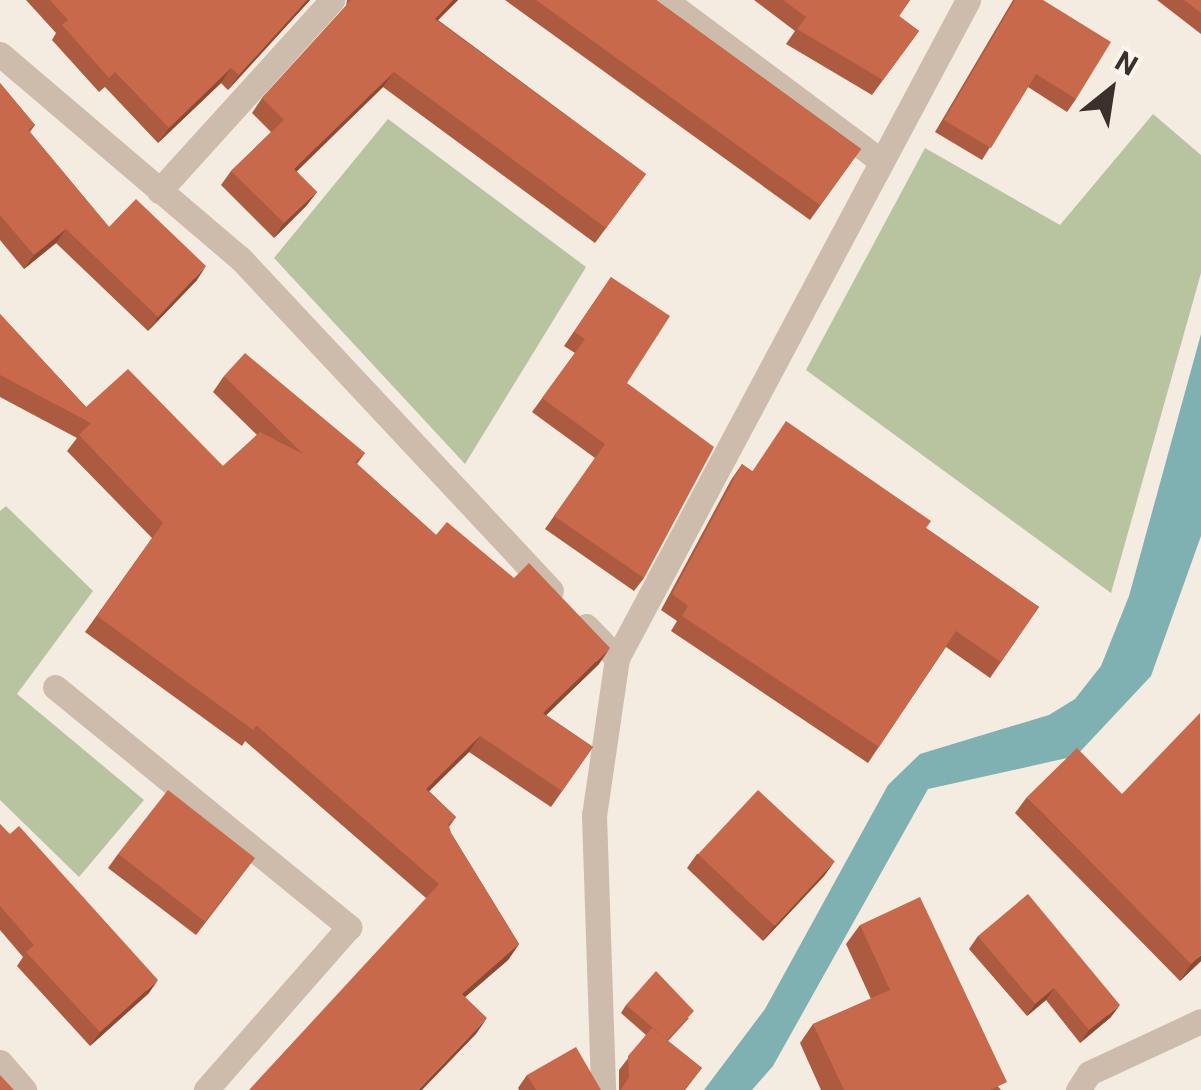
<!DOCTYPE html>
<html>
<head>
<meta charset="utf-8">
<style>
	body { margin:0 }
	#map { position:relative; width:1201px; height:1090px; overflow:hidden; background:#f4ebe1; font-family:Roboto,sans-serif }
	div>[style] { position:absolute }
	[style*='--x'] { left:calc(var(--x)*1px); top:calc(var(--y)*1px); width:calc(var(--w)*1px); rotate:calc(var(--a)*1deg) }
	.green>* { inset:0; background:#b8c4a0 }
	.water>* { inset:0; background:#7fb0b2 }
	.street>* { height:25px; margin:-12.5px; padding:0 12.5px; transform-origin:12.5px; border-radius:12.5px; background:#cdbbac }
	.wall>* { inset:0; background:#ac5a40 }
	.shaded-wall>* { inset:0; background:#8c4a34 }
	.building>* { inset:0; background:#c8694b; transform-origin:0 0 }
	span { translate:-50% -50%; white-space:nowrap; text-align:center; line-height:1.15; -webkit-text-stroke:8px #fbf5ee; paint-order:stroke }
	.north { position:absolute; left:1061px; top:40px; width:100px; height:100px; -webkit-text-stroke:8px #fbf5ee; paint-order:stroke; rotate:30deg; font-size:28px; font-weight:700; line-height:40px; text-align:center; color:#3b302b }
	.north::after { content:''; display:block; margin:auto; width:35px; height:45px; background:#3b302b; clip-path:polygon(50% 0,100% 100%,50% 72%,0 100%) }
</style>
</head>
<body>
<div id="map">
	<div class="green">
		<div style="clip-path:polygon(1153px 114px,1201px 155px,1201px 273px,1111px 593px,806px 370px,925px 148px,1060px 225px)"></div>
		<div style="clip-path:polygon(388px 119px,586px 267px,465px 464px,274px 258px)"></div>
		<div style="clip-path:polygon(6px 506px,93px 591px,17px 694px,144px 800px,79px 877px,0 800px,0 511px)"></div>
	</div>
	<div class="water">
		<div style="clip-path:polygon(1201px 334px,1201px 536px,1151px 676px,1076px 756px,928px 789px,773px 1066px,752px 1090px,704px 1090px,765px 1009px,888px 785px,920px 754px,1049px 715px,1075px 699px,1101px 666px,1129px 596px)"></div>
	</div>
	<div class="street">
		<div style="--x:665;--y:0;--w:269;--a:36.7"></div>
		<div style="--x:0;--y:54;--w:315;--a:40.4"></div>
		<div style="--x:240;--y:258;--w:455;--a:46.9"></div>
		<div style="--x:159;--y:191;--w:258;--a:-47.8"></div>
		<div style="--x:586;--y:626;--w:45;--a:45.9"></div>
		<div style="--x:617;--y:658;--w:159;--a:98.3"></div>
		<div style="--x:594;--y:815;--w:275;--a:88.1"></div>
		<div style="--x:617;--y:658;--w:746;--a:-61.92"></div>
		<div style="--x:55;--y:687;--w:380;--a:39.2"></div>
		<div style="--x:349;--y:927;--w:217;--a:131.3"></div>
		<div style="--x:0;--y:1062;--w:37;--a:49"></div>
		<div style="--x:1078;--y:1090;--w:20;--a:-57"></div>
		<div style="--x:1089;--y:1073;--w:123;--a:-24.9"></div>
	</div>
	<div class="wall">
		<div style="clip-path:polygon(26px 0,310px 0,228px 90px,221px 83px,158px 143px,105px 87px,99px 92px,52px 40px,56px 33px)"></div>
		<div style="clip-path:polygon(347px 0,458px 0,438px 20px,646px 174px,595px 243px,383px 87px,296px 171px,317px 192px,306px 206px,274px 238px,221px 185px,231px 171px,271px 132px,252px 113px,262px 98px,346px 6px)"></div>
		<div style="clip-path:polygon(505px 0,656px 0,861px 149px,810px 220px)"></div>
		<div style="clip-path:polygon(754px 0,910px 0,899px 16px,919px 31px,872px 95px,786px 44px,795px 31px)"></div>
		<div style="clip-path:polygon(1013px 0,1043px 0,1076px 99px,1067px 112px,1028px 87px,982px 160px,935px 132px)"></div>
		<div style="clip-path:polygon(1157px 0,1201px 0,1201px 34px)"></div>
		<div style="clip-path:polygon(0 83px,35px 125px,30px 132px,109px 227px,197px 280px,148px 331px,56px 243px,24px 269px,0 240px)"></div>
		<div style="clip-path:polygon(611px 277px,627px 383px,644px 578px,634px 591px,545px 529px,595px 458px,532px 412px,575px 353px,564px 346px)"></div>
		<div style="clip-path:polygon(0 314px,86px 407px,223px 466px,257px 435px,213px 392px,224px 376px,365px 453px,357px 464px,436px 535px,599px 664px,546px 715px,593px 747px,551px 807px,469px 752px,429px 791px,456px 817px,449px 827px,451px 833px,519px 944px,508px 960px,465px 997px,476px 1034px,426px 898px,245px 741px,242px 746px,85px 632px,152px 538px,67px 451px,77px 438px,0 397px)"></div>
		<div style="clip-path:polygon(742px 464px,752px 471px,926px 528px,1039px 607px,990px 678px,946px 647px,868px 763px,671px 631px,677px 621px,661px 610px,731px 480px)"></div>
		<div style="clip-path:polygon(1027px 797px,1201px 961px,1180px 981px,1015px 813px)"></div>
		<div style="clip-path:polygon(0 824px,149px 993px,90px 1046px,17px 966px,23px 957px,0 930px)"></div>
		<div style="clip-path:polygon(118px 854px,255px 858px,196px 935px,108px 868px)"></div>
		<div style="clip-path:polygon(697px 854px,834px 862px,824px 876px,763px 941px,687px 868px)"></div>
		<div style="clip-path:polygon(860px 925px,1001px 1090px,821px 1090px,800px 1043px,813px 1024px,871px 999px,846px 944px)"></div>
		<div style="clip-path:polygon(978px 936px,1111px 1017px,1080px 1043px,1046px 1000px,1027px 1016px,969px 949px)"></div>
		<div style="clip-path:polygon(626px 1005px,689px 1018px,668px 1041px,702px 1068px,685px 1090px,619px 1090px,619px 1070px,646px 1035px,621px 1013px)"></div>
		<div style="clip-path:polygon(527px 1075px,601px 1090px,611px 1090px,519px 1090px,518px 1088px)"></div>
	</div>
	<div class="shaded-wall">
		<div style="clip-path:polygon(307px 0,310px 0,228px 90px,239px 75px)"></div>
		<div style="clip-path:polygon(453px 0,458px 0,425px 33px,435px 19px)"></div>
		<div style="clip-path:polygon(231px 68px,221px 83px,158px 143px,169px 128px)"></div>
		<div style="clip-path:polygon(394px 72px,383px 87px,284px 184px,294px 169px)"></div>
		<div style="clip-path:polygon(317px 192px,306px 206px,274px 238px,284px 223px)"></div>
		<div style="clip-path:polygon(66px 229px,56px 243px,24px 269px,34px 255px)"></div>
		<div style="clip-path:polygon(206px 266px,197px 280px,148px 331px,158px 317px)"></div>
		<div style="clip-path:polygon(610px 648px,599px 664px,532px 729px,543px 713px)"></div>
		<div style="clip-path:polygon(480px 736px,469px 752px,415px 805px,426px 789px)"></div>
		<div style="clip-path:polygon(834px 862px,824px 876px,763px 941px,773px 927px)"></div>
		<div style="clip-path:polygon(519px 944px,508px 960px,450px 1010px,462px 994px)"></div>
		<div style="clip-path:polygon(1201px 955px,1201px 961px,1180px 981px,1191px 964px)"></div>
		<div style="clip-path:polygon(158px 980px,149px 993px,90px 1046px,100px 1032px)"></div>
		<div style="clip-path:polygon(1054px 988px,1046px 1000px,1027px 1016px,1035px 1004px)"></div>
		<div style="clip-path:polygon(1120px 1005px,1111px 1017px,1080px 1043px,1089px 1030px)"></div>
		<div style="clip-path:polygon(487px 1018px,476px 1034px,422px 1090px,418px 1090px)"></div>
	</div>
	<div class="building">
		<div style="clip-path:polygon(50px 0,307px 0,239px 75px,231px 68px,169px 128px,115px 72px,109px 78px,62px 25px,68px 20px)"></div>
		<div style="clip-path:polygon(351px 0,453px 0,435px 19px,646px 174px,606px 228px,394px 72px,294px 169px,317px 192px,284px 223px,231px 171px,284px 120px,262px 98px)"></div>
		<div style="clip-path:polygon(536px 0,656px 0,861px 149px,820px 205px)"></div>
		<div style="clip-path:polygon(783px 0,910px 0,899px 16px,919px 31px,883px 80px,797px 29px,806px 17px)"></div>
		<div style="clip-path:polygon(1015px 0,1043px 0,1111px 42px,1076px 99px,1036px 74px,991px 148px,944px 120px)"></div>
		<div style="clip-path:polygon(1184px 0,1201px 0,1201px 13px)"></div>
		<div style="clip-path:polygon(0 83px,35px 125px,28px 130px,109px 227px,136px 199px,206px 266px,158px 317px,66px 229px,34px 255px,0 215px)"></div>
		<div style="clip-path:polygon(611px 277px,670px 316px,627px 383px,714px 447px,644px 578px,554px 516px,605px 444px,542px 398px,585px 339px,574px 332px)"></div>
		<div style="clip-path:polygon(0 314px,86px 407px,128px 369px,223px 466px,260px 432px,303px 454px,224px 376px,245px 353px,365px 453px,355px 462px,436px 535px,447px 522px,514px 578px,529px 563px,610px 648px,543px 713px,593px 747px,562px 791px,480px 736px,426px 789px,456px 817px,448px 824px,451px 833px,519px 944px,462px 994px,487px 1018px,418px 1090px,249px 1090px,439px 884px,256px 725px,253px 730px,97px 616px,163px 523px,79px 435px,91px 423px,0 375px)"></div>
		<div style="clip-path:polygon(786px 421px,931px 521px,926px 528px,1039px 607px,1001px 662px,956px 631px,879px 747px,682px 616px,688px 606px,672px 594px,742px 464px,752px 472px)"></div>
		<div style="clip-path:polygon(1200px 713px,1201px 955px,1191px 964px,1027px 797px,1077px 748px,1122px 794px)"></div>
		<div style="left:168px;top:790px;width:110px;height:81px;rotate:38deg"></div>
		<div style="left:758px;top:790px;width:105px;height:88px;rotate:43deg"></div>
		<div style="clip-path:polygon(0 824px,10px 834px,19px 826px,158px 980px,100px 1032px,26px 952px,34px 945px,0 906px)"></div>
		<div style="clip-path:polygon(1028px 894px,1120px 1005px,1089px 1030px,1054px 988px,1035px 1004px,978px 936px)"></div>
		<div style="clip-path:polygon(920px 897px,1007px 1082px,990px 1090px,844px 1090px,813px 1024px,890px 990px,860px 925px)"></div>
		<div style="clip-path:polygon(656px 971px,694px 1011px,667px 1040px,626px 1005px)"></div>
		<div style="clip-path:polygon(652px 1028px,702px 1068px,684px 1090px,621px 1090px,629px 1077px,628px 1056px)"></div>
		<div style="clip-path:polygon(576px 1047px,601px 1090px,611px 1090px,536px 1090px,527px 1075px)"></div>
		<div style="clip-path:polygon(0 1075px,14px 1090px,0 1090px)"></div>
	</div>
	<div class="north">N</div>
</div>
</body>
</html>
